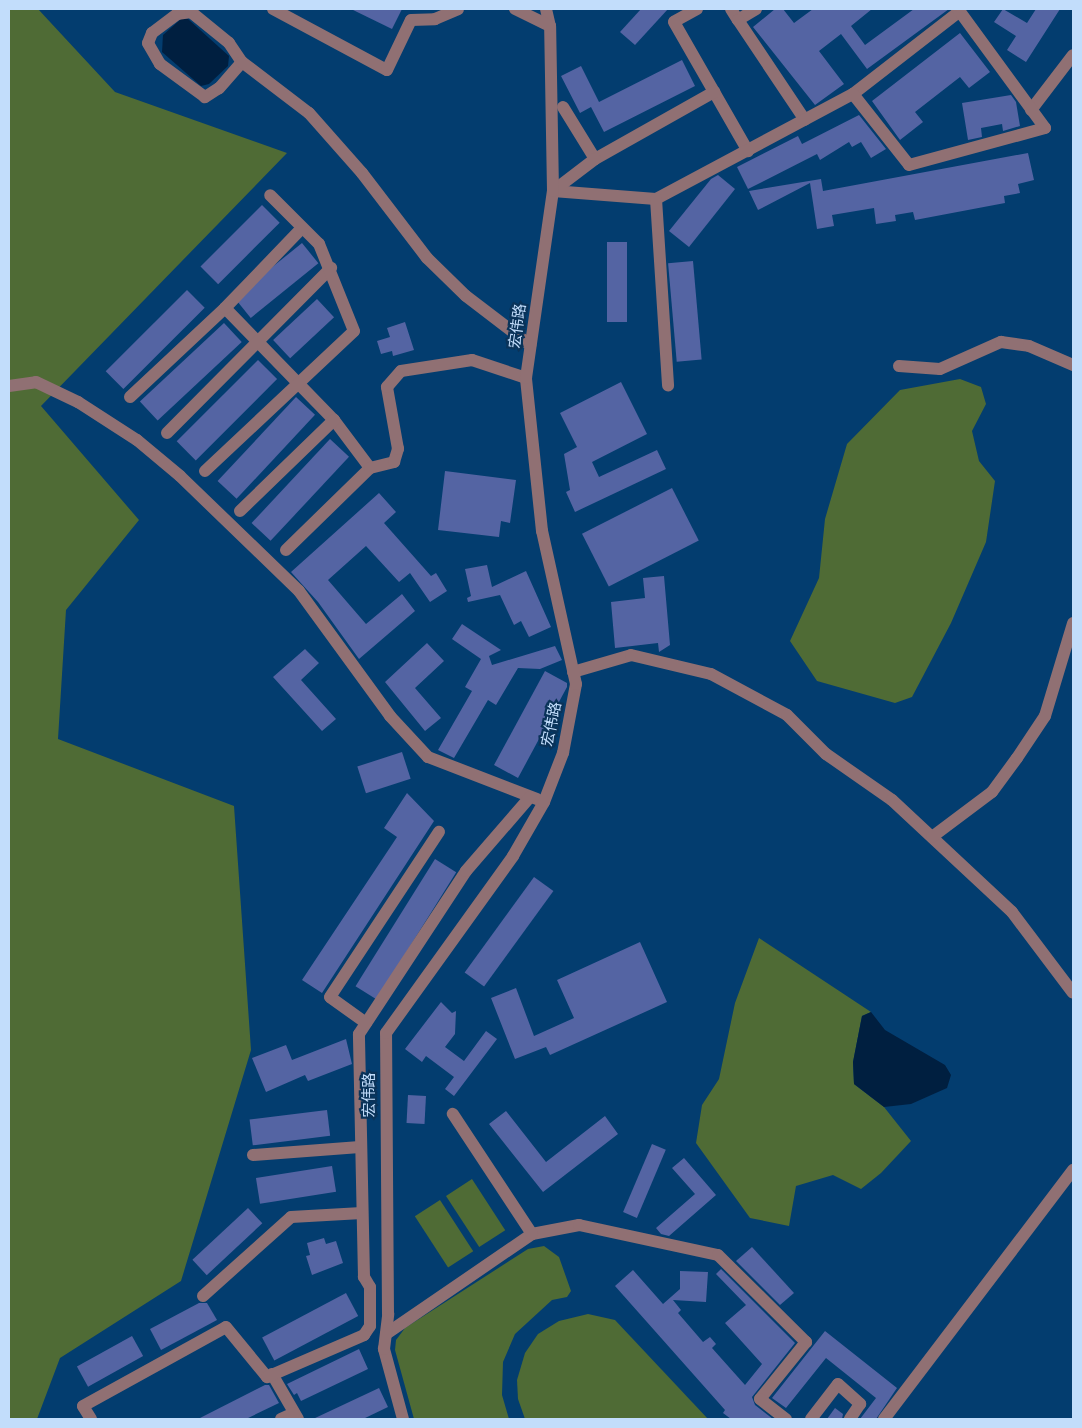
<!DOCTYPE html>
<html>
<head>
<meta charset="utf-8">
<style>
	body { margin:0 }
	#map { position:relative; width:1082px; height:1428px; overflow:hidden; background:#033d6f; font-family:"PT Sans Narrow","Noto Sans SC",sans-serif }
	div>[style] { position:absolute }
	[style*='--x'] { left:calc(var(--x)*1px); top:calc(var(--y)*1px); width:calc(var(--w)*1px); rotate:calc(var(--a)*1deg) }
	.green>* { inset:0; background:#4f6b35; transform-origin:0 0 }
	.water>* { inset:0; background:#001f40 }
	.building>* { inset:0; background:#5464a3; transform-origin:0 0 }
	.minor>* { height:12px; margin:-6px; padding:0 6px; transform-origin:6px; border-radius:6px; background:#907073 }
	span { translate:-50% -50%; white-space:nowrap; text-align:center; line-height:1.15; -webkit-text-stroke:4.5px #0a3359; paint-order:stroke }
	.street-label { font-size:15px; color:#c2ddfb }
	.frame { position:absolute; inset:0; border:10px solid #c2ddfb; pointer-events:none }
</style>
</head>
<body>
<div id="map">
	<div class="green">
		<div style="clip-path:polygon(9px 9px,38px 9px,115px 92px,287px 153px,41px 406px,139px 520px,66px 610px,58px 739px,234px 806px,251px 1050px,181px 1281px,60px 1358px,37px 1419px,9px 1419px)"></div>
		<div style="clip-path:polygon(960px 379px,981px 387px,986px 404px,972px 431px,979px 461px,995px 481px,986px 542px,951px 623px,912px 697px,895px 703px,817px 681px,790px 641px,819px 578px,825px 519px,847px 444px,900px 390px)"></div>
		<div style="clip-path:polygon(759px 938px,871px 1012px,862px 1016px,853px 1062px,854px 1084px,884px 1107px,911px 1141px,881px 1173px,861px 1189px,833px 1175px,796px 1186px,789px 1226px,750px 1218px,696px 1143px,702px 1105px,719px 1079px,735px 1003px)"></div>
		<div style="left:472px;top:1179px;width:61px;height:31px;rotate:57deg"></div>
		<div style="left:440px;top:1200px;width:61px;height:30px;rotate:57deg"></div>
		<div style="clip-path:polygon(544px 1246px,559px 1257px,571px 1291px,567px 1297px,552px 1300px,515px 1334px,503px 1362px,502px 1395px,509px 1419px,414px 1419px,395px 1350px,396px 1340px,405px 1328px,528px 1249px)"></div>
		<div style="clip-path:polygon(588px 1314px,615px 1320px,708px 1419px,525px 1419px,518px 1399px,517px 1380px,525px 1353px,538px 1334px,559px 1321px)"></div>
	</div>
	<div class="water">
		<div style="clip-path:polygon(181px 19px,188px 19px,229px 56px,228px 66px,209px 84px,201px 86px,162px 52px,163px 35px)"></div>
		<div style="clip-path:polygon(871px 1012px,885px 1030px,945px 1065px,951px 1075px,947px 1088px,911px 1104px,884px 1107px,854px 1084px,853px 1062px,862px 1016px)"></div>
	</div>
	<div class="building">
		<div style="clip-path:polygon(351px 9px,402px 9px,392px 29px)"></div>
		<div style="clip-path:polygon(641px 9px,668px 9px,635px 45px,620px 32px)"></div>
		<div style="clip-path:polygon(775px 9px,783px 9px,794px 23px,813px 9px,872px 9px,851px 26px,865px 45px,914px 9px,949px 9px,867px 69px,841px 34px,819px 51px,844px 84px,815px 105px,753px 27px)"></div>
		<div style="clip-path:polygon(1003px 9px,1027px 23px,1036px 9px,1060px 9px,1026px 62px,1007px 50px,1016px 36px,994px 22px)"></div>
		<div style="clip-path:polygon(960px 33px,990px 72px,969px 88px,960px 77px,915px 112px,923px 122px,900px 140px,872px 101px)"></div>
		<div style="clip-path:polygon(682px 60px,695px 86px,604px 132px,591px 107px,580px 113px,561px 76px,581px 66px,599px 102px)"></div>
		<div style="clip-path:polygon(1011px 95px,1016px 102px,1020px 126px,1003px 131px,1002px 124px,981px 128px,982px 137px,968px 140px,962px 103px)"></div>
		<div style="clip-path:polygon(859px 115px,886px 149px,871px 158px,861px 142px,852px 147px,849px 142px,820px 160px,817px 154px,748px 189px,737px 167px,798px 136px,802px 144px)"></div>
		<div style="clip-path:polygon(1028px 153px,1034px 180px,1018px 184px,1020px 193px,1004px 196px,1005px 203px,915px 220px,913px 212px,895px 215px,896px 221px,876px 224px,874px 208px,832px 215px,834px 226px,817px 229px,810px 183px,758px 210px,749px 191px,821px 179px,823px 191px)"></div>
		<div style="clip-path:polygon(718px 175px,735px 189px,689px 247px,669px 231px,711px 179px)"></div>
		<div style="left:262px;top:205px;width:25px;height:87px;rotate:45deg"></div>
		<div style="left:607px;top:242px;width:20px;height:80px"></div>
		<div style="left:302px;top:243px;width:26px;height:87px;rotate:51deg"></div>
		<div style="left:693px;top:261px;width:99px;height:25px;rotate:85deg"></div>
		<div style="left:187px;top:290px;width:25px;height:115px;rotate:45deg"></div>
		<div style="left:317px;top:299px;width:25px;height:60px;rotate:47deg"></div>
		<div style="clip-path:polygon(405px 322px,414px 350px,393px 356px,392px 351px,381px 354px,377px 341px,390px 337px,387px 328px)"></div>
		<div style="left:224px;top:323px;width:26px;height:115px;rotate:47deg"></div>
		<div style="left:258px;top:360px;width:27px;height:115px;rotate:45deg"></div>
		<div style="clip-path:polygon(621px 382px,647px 434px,592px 462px,599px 477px,657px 450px,666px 469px,575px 512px,566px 492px,570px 490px,564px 454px,577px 447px,560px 413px)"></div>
		<div style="left:296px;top:397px;width:26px;height:115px;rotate:43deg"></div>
		<div style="left:330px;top:439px;width:26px;height:115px;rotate:43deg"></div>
		<div style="clip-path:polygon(445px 471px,516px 480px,510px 523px,501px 521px,499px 537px,438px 530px)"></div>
		<div style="left:672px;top:488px;width:59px;height:101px;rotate:63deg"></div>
		<div style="clip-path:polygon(379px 493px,396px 512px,384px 523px,431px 576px,436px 573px,447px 591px,430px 602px,410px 573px,399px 582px,366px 546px,328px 580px,366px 624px,402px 594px,415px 611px,359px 659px,318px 602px,291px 572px)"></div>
		<div style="clip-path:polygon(487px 565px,492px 587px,526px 571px,551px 627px,529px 637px,521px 621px,514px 625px,500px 595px,468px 602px,467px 598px,471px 596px,465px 569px)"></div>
		<div style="clip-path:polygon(664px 576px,670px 645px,659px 652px,658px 643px,615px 648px,611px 602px,645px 598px,643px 578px)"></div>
		<div style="clip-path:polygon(462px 624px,501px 650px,489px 656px,492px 665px,555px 646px,562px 660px,540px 669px,518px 668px,496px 705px,488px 700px,454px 758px,438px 750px,472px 691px,465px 687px,481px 659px,452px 639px)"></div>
		<div style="clip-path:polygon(427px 643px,444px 661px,415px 688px,441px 718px,425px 731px,385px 682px)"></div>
		<div style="clip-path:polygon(305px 649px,319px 663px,301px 680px,336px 719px,322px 731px,273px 677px)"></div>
		<div style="clip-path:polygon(545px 671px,567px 683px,567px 687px,518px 778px,494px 765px)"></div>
		<div style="left:402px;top:752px;width:28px;height:47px;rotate:72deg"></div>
		<div style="clip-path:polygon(407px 793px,434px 821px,322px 993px,302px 980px,397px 837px,384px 828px)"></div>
		<div style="left:435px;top:859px;width:25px;height:150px;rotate:32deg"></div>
		<div style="left:534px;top:877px;width:24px;height:118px;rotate:36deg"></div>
		<div style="clip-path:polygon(640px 942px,667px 1002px,550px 1055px,546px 1047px,515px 1059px,491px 998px,516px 988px,534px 1036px,574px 1018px,557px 980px)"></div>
		<div style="clip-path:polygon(441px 1002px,452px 1013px,456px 1011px,455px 1034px,445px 1047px,464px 1061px,486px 1031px,497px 1039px,454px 1096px,445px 1089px,454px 1077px,426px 1056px,422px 1062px,405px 1049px)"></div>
		<div style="clip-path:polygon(346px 1039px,352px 1064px,308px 1081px,305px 1075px,266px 1092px,252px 1058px,286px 1045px,292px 1060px)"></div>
		<div style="left:408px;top:1095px;width:18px;height:28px;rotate:3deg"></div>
		<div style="left:327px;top:1110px;width:26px;height:78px;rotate:83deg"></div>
		<div style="clip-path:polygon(506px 1111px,546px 1162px,605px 1116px,618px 1134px,543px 1192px,489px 1124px)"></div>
		<div style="left:652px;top:1144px;width:15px;height:74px;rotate:23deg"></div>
		<div style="clip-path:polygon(684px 1158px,716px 1195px,669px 1236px,661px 1234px,656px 1228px,695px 1194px,672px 1168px)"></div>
		<div style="left:332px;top:1166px;width:26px;height:77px;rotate:81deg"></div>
		<div style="left:248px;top:1208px;width:21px;height:76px;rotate:47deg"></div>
		<div style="clip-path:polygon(324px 1238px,326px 1244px,336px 1241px,343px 1263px,312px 1275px,306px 1256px,310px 1255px,307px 1243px)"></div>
		<div style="clip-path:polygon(752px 1247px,794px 1293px,780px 1305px,736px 1261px)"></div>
		<div style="clip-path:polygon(721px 1269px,795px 1343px,752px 1397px,755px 1405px,773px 1419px,731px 1419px,723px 1413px,725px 1410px,615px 1286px,633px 1270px,663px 1304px,680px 1289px,680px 1271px,708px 1272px,706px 1302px,673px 1300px,681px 1310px,678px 1313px,703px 1342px,710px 1337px,716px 1344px,712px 1348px,745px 1385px,762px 1364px,725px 1323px,746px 1305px,716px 1274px)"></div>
		<div style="left:346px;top:1293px;width:26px;height:95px;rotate:62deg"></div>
		<div style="clip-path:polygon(199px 1303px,207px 1303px,217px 1320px,161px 1350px,150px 1329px)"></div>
		<div style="clip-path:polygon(825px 1331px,897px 1388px,876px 1419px,860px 1419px,876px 1398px,826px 1358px,786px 1408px,772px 1398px)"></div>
		<div style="left:132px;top:1336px;width:23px;height:63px;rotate:61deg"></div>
		<div style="clip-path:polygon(359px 1349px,368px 1369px,301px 1401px,297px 1393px,294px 1395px,287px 1384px)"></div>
		<div style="clip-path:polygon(265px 1385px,269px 1385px,279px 1403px,246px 1419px,198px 1419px)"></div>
		<div style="clip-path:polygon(379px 1388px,388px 1407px,363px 1419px,313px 1419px)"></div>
		<div style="clip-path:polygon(835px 1408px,843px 1414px,842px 1419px,827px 1419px)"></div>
	</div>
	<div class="minor">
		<div style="--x:273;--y:9;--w:129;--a:28.2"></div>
		<div style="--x:387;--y:70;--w:55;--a:-64.4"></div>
		<div style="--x:411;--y:20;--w:24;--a:-2"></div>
		<div style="--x:435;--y:19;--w:25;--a:-23"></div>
		<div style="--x:546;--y:9;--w:17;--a:77"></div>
		<div style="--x:697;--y:9;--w:26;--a:151"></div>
		<div style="--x:674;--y:22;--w:149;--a:60.2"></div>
		<div style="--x:731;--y:9;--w:13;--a:58"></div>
		<div style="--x:756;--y:9;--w:21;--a:149"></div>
		<div style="--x:738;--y:20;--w:120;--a:56.2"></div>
		<div style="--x:242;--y:62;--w:35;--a:131"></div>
		<div style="--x:219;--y:88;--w:17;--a:147"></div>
		<div style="--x:205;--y:97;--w:56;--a:-143.7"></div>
		<div style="--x:160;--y:64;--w:24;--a:-120"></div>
		<div style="--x:148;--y:43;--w:11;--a:-68"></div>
		<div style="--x:152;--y:33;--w:31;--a:-37"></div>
		<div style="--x:177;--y:14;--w:14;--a:-8"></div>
		<div style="--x:191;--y:12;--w:49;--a:39.2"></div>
		<div style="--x:229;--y:43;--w:23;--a:56"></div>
		<div style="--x:242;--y:62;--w:84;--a:37.3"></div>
		<div style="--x:309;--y:113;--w:80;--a:48.5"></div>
		<div style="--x:362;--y:173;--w:107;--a:52.6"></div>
		<div style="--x:427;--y:258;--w:54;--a:44.3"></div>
		<div style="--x:466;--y:296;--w:81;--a:37.4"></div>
		<div style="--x:853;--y:94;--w:135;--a:-37.8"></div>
		<div style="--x:563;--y:107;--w:61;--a:58.4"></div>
		<div style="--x:595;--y:159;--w:137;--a:-29.4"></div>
		<div style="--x:1031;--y:110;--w:69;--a:-52.6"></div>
		<div style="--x:553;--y:191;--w:103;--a:4.4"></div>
		<div style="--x:656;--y:199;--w:223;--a:-28.1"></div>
		<div style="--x:853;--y:94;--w:90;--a:51.7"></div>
		<div style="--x:909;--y:165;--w:141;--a:-15.2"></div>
		<div style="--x:1045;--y:128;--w:147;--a:-126.2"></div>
		<div style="--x:553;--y:191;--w:53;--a:-37.3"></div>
		<div style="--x:656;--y:199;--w:187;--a:86.3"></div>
		<div style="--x:225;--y:308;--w:156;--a:45.8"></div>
		<div style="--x:334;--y:420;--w:60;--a:53.1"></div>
		<div style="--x:899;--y:366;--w:41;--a:4.2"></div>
		<div style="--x:940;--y:369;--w:67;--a:-23.9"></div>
		<div style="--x:1001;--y:342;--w:28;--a:8"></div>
		<div style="--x:1029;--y:346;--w:48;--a:23.4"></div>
		<div style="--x:9;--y:386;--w:27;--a:-8"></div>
		<div style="--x:36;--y:382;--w:47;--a:25.5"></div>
		<div style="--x:78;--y:402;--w:70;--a:32.8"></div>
		<div style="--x:137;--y:440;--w:56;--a:39.9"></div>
		<div style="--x:180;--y:476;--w:165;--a:44"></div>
		<div style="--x:299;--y:591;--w:155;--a:53.9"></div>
		<div style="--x:390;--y:716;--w:56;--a:47.2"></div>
		<div style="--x:428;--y:757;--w:117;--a:21.1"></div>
		<div style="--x:130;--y:397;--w:130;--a:-43.1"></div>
		<div style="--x:225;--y:308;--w:111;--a:-46.1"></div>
		<div style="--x:167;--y:433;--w:233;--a:-45.2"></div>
		<div style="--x:205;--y:471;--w:204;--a:-43.2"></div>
		<div style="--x:354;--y:331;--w:94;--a:-111.9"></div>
		<div style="--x:319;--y:244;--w:69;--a:-135"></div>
		<div style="--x:240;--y:511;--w:131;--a:-44.1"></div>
		<div style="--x:286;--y:550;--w:117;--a:-44.3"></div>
		<div style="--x:370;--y:468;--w:25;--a:-14"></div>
		<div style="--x:394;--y:462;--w:14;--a:-73"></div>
		<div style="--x:398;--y:449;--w:63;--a:-100.1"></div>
		<div style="--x:387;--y:387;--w:21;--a:-49"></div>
		<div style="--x:401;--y:371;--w:72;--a:-8.8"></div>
		<div style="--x:472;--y:360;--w:57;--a:18.4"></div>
		<div style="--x:573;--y:672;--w:60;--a:-16.3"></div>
		<div style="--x:631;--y:655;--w:82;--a:13.4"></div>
		<div style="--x:711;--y:674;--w:86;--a:28.3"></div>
		<div style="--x:787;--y:715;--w:55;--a:45"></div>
		<div style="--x:826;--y:754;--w:80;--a:34.9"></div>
		<div style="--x:892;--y:800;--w:164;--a:43"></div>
		<div style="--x:1012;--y:912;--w:101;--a:53"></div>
		<div style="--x:932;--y:837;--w:75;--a:-36.9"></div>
		<div style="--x:992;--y:792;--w:42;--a:-53.7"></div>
		<div style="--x:1017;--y:758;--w:50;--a:-56.3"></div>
		<div style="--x:1045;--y:716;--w:97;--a:-73.2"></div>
		<div style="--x:366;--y:1023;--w:44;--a:-144.2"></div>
		<div style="--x:330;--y:997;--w:198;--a:-56.6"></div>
		<div style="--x:253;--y:1155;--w:107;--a:-4.3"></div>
		<div style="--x:532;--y:1234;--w:48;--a:-10.8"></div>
		<div style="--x:579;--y:1225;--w:142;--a:12.2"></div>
		<div style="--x:718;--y:1255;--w:124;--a:44.7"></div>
		<div style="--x:806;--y:1342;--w:73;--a:128.9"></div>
		<div style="--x:760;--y:1399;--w:33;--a:38"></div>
		<div style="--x:203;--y:1296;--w:118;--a:-41.9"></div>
		<div style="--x:291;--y:1217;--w:71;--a:-3.2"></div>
		<div style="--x:386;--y:1334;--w:177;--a:-34.4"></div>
		<div style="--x:532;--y:1234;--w:144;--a:-123.4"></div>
		<div style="--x:272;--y:1374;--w:52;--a:60"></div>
		<div style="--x:91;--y:1419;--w:15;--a:-122"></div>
		<div style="--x:83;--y:1406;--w:163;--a:-28.9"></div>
		<div style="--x:226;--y:1327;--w:65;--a:50.6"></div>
		<div style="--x:267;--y:1377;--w:106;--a:-23.4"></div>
		<div style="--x:364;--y:1335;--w:11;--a:-56"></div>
		<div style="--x:370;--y:1326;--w:39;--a:-90"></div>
		<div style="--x:370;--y:1287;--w:12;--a:-121"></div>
		<div style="--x:364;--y:1277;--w:243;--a:-91.2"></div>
		<div style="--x:359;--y:1034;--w:195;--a:-56.7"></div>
		<div style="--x:466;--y:871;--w:98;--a:-49.1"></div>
		<div style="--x:281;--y:1419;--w:14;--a:-25"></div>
		<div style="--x:403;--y:1419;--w:73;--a:-105.2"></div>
		<div style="--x:384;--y:1349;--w:35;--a:-83"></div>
		<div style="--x:388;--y:1314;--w:281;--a:-90.4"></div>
		<div style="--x:386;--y:1033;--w:218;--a:-54.3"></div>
		<div style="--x:513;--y:856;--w:62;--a:-60.1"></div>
		<div style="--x:544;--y:802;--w:53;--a:-68.8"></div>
		<div style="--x:563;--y:753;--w:70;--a:-79.3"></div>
		<div style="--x:576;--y:684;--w:157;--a:-102.5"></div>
		<div style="--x:542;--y:531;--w:154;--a:-96"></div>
		<div style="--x:526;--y:378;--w:189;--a:-81.8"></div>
		<div style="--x:553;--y:191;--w:165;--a:-91"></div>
		<div style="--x:550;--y:26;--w:39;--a:-154"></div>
		<div style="--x:811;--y:1419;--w:44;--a:-52.4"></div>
		<div style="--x:838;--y:1384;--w:30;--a:42"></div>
		<div style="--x:860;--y:1404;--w:18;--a:124"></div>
		<div style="--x:884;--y:1419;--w:313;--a:-52.8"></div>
	</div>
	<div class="street-label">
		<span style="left:517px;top:326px;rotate:-82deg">宏伟路</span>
		<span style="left:551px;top:724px;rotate:-78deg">宏伟路</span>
		<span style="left:369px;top:1095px;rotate:-90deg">宏伟路</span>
	</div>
	<div class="frame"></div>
</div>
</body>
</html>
